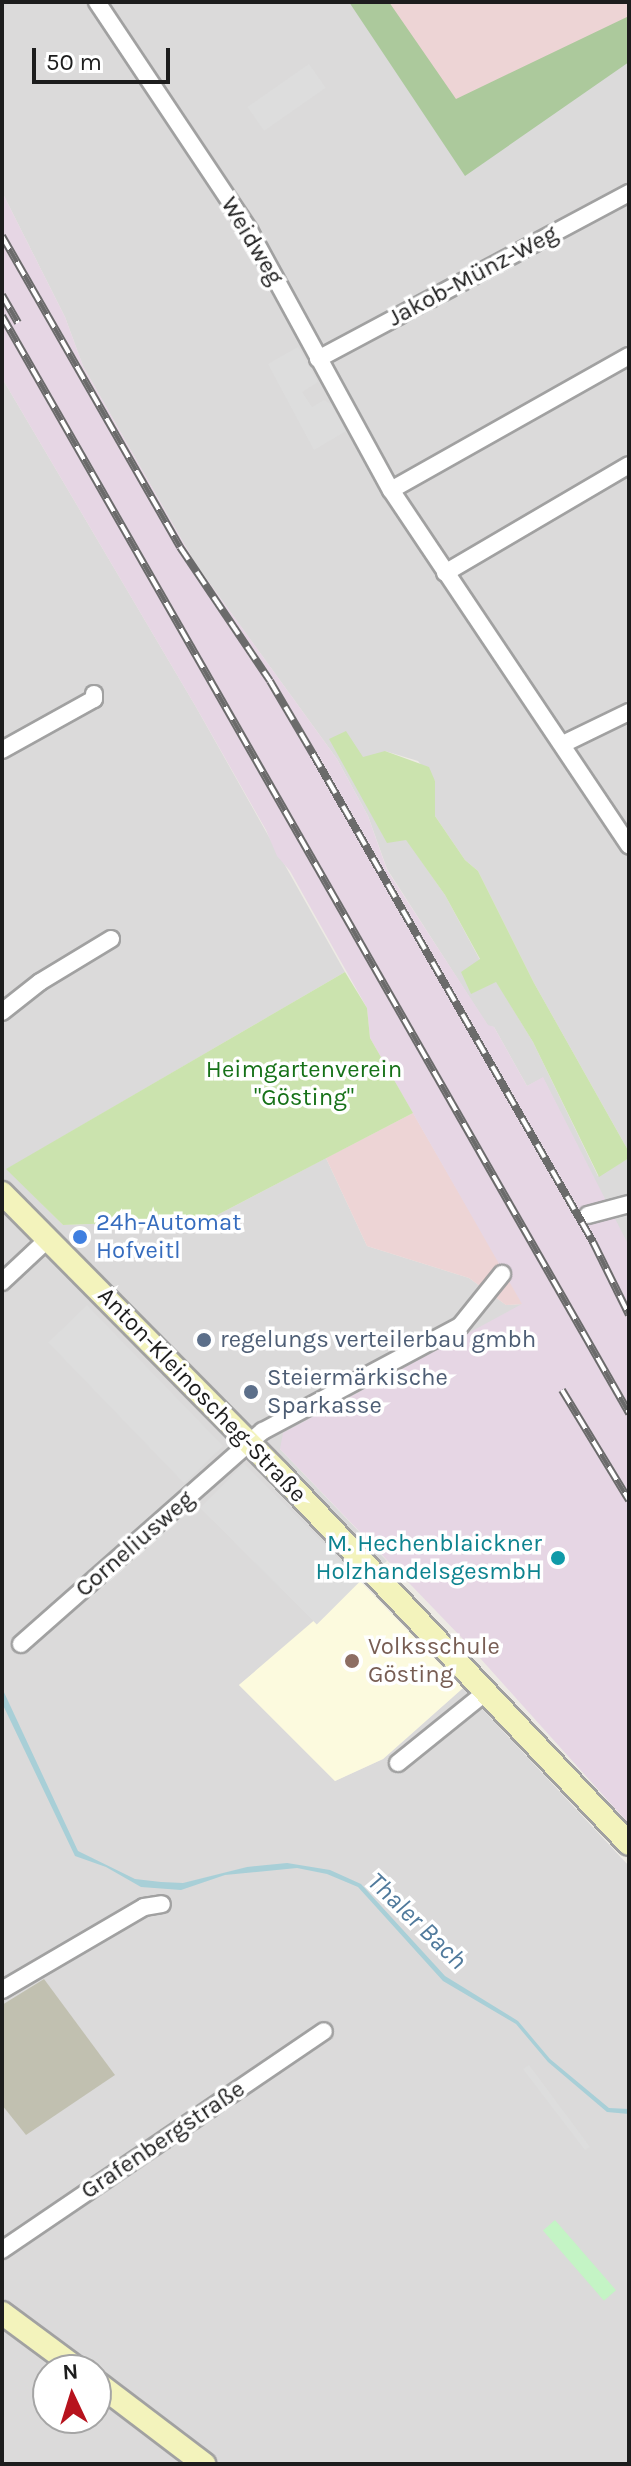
<!DOCTYPE html>
<html>
<head>
<meta charset="utf-8">
<style>
	body { margin:0 }
	#map { position:relative; width:631px; height:2466px; overflow:hidden; background:#edeae4; font-family:Karla,sans-serif }
	div>[style] { position:absolute }
	[style*='--x'] { left:calc(var(--x)*1px); top:calc(var(--y)*1px); width:calc(var(--w)*1px); rotate:calc(var(--a)*1deg) }
	.residential>* { inset:0; background:#dbdada }
	.commercial>* { inset:0; background:#edd4d5 }
	.industrial>* { inset:0; background:#e6d6e4 }
	.education>* { inset:0; background:#fcfade }
	.construction>* { inset:0; background:#c1c0b0 }
	.grass>* { inset:0; background:#cbe3ae }
	.forest>* { inset:0; background:#acc99c }
	.park>* { inset:0; background:#c4f4c5; transform-origin:0 0 }
	.parking>* { inset:0; background:#ddd; transform-origin:0 0 }
	.water>* { inset:0; background:#a8cfd7 }
	.roads { filter:drop-shadow(2px 0 #a1a1a1) drop-shadow(-2px 0 #a1a1a1) drop-shadow(0 2px #a1a1a1) drop-shadow(0 -2px #a1a1a1) }
	.street>* { height:16px; margin:-8px; padding:0 8px; transform-origin:8px; border-radius:8px; background:#fff }
	.secondary>* { height:22px; margin:-11px; padding:0 11px; transform-origin:11px; border-radius:11px; background:#f3f3bc }
	.rail>* { height:8px; margin-top:-4px; transform-origin:0; background:repeating-linear-gradient(90deg,#fff 0 15px,#6b6b6b 0 30px); box-sizing:border-box; border-block:2px solid #6b6b6b }
	.dots>* { width:22px; height:22px; translate:-50% -50%; box-sizing:border-box; border:4px solid #fff; border-radius:50% }
	span { translate:-50% -50%; white-space:nowrap; text-align:center; line-height:1.15; -webkit-text-stroke:7px #fff; paint-order:stroke }
	.street-label { font-size:24px; color:#1d1d1d }
	.park-label { font-size:24px; color:#167118 }
	.shop-label { font-size:24px; color:#366cbe }
	.left { translate:0 -50%; text-align:left }
	.service-label { font-size:24px; color:#4e5e75 }
	.culture-label { font-size:24px; color:#0d838f }
	.right { translate:-100% -50%; text-align:right }
	.education-label { font-size:24px; color:#785e54 }
	.water-label { font-size:26px; color:#507a9c; font-style:italic }
	.frame { position:absolute; inset:0; border:4px solid #1d1d1d; pointer-events:none }
	.north { position:absolute; left:32px; top:2354px; width:80px; height:80px; box-sizing:border-box; background:#fff; border:2px solid #a5a5a5; border-radius:50%; rotate:356deg; font-size:22px; font-weight:700; line-height:32px; text-align:center; color:#1d1d1d }
	.north::after { content:''; display:block; margin:auto; width:28px; height:36px; background:#b7131d; clip-path:polygon(50% 0,100% 100%,50% 72%,0 100%) }
	.scale { position:absolute; left:32px; top:48px; width:138px; height:36px; box-sizing:border-box; border:4px solid #1d1d1d; border-top:0; padding-left:10px; font-size:24px; line-height:28px; white-space:nowrap; color:#1d1d1d; -webkit-text-stroke:6px #fff; paint-order:stroke }
</style>
</head>
<body>
<div id="map">
	<div class="residential">
		<div style="clip-path:polygon(2px 2px,388px 2px,629px 18px,629px 1152px,534px 983px,478px 871px,465px 860px,435px 816px,435px 781px,418px 761px,385px 751px,406px 839px,445px 895px,480px 960px,472px 993px,496px 981px,533px 1042px,598px 1176px,629px 1158px,629px 1248px,543px 1078px,527px 1086px,494px 1027px,488px 1026px,387px 869px,368px 816px,337px 759px,195px 563px,83px 366px,65px 317px,2px 192px)"></div>
		<div style="clip-path:polygon(evenodd,2px 378px,196px 707px,345px 972px,7px 1169px,63px 1225px,144px 1222px,198px 1225px,326px 1158px,367px 1246px,469px 1278px,506px 1305px,523px 1304px,280px 1449px,387px 1561px,239px 1685px,335px 1781px,383px 1759px,463px 1688px,629px 1866px,629px 2464px,2px 2464px,2px 378px,48px 2370px,96px 2370px,96px 2418px,48px 2418px,48px 2370px)"></div>
	</div>
	<div class="commercial">
		<div style="clip-path:polygon(388px 2px,629px 2px,629px 18px,454px 105px)"></div>
		<div style="clip-path:polygon(413px 1113px,523px 1304px,506px 1305px,469px 1278px,367px 1246px,326px 1158px)"></div>
	</div>
	<div class="industrial">
		<div style="clip-path:polygon(2px 192px,65px 317px,83px 366px,195px 563px,337px 759px,368px 816px,387px 870px,488px 1025px,494px 1027px,527px 1086px,543px 1077px,628px 1244px,629px 1824px,462px 1638px,280px 1449px,283px 1433px,522px 1304px,370px 1038px,367px 1008px,290px 871px,277px 856px,266px 830px,196px 707px,2px 378px)"></div>
	</div>
	<div class="education">
		<div style="clip-path:polygon(360px 1581px,463px 1688px,383px 1759px,335px 1781px,239px 1685px)"></div>
	</div>
	<div class="construction">
		<div style="clip-path:polygon(44px 1979px,115px 2075px,26px 2135px,2px 2105px,2px 2005px)"></div>
	</div>
	<div class="grass">
		<div style="clip-path:polygon(346px 731px,363px 757px,385px 751px,429px 767px,435px 781px,435px 816px,465px 860px,478px 871px,534px 983px,629px 1152px,629px 1158px,599px 1177px,533px 1042px,496px 982px,471px 994px,461px 972px,480px 959px,445px 895px,406px 840px,387px 843px,329px 739px)"></div>
		<div style="clip-path:polygon(345px 972px,367px 1008px,370px 1038px,413px 1113px,198px 1225px,144px 1222px,63px 1225px,6px 1169px)"></div>
	</div>
	<div class="forest">
		<div style="clip-path:polygon(349px 2px,389px 2px,456px 99px,629px 16px,629px 62px,465px 176px)"></div>
	</div>
	<div class="park">
		<div style="left:555px;top:2220px;width:93px;height:16px;rotate:49deg"></div>
	</div>
	<div class="parking">
		<div style="left:309px;top:64px;width:29px;height:75px;rotate:55deg"></div>
		<div style="clip-path:polygon(298px 347px,318px 382px,302px 392px,312px 407px,324px 400px,332px 405px,346px 431px,314px 450px,268px 364px)"></div>
		<div style="left:87px;top:1305px;width:196px;height:54px;rotate:46deg"></div>
		<div style="left:244px;top:1464px;width:165px;height:62px;rotate:45deg"></div>
		<div style="clip-path:polygon(529px 2065px,590px 2147px,585px 2150px,523px 2069px)"></div>
	</div>
	<div class="water">
		<div style="clip-path:polygon(2px 1688px,78px 1851px,135px 1879px,161px 1882px,183px 1883px,247px 1867px,287px 1863px,330px 1870px,361px 1884px,445px 1976px,518px 2021px,550px 2059px,609px 2108px,629px 2109px,629px 2114px,607px 2112px,548px 2062px,516px 2024px,443px 1981px,358px 1887px,327px 1874px,297px 1868px,225px 1875px,181px 1890px,141px 1887px,106px 1867px,75px 1856px,2px 1703px)"></div>
	</div>
	<div class="roads">
		<div class="street">
			<div style="--x:97;--y:2;--w:274;--a:56.3"></div>
			<div style="--x:249;--y:230;--w:296;--a:61.4"></div>
			<div style="--x:391;--y:490;--w:428;--a:56.2"></div>
			<div style="--x:318;--y:359;--w:353;--a:-28.1"></div>
			<div style="--x:391;--y:490;--w:273;--a:-29.4"></div>
			<div style="--x:445;--y:573;--w:213;--a:-30.4"></div>
			<div style="--x:563;--y:744;--w:73;--a:-25.9"></div>
			<div style="--x:2;--y:750;--w:105;--a:-29"></div>
			<div style="--x:94;--y:699;--w:5;--a:-90"></div>
			<div style="--x:2;--y:1012;--w:48;--a:-38.3"></div>
			<div style="--x:40;--y:982;--w:83;--a:-31.2"></div>
			<div style="--x:588;--y:1215;--w:42;--a:-15"></div>
			<div style="--x:2;--y:1282;--w:64;--a:-43.1"></div>
			<div style="--x:21;--y:1644;--w:322;--a:-41.4"></div>
			<div style="--x:263;--y:1431;--w:223;--a:-28.1"></div>
			<div style="--x:460;--y:1326;--w:67;--a:-51.1"></div>
			<div style="--x:398;--y:1763;--w:113;--a:-38.9"></div>
			<div style="--x:2;--y:1990;--w:164;--a:-30.3"></div>
			<div style="--x:144;--y:1907;--w:18;--a:-9"></div>
			<div style="--x:2;--y:2250;--w:389;--a:-34.2"></div>
		</div>
		<div class="secondary">
			<div style="--x:2;--y:1193;--w:392;--a:45.3"></div>
			<div style="--x:278;--y:1472;--w:511;--a:46.66"></div>
			<div style="--x:2;--y:2313;--w:96;--a:36.5"></div>
			<div style="--x:96;--y:2382;--w:136;--a:37.2"></div>
		</div>
	</div>
	<div class="rail">
		<div style="--x:2;--y:236;--w:358;--a:60.2"></div>
		<div style="--x:180;--y:547;--w:161;--a:56.1"></div>
		<div style="--x:270;--y:681;--w:85;--a:59.5"></div>
		<div style="--x:313;--y:754;--w:563;--a:60.15"></div>
		<div style="--x:593;--y:1242;--w:81;--a:63.7"></div>
		<div style="--x:2;--y:295;--w:32;--a:60"></div>
		<div style="--x:2;--y:316;--w:1264;--a:60.25"></div>
		<div style="--x:562;--y:1390;--w:129;--a:58.7"></div>
	</div>
	<div class="dots">
		<div style="left:80px;top:1237px;background:#3f7fe0"></div>
		<div style="left:204px;top:1340px;background:#5c6f8a"></div>
		<div style="left:251px;top:1392px;background:#5c6f8a"></div>
		<div style="left:558px;top:1558px;background:#0f9aa8"></div>
		<div style="left:352px;top:1661px;background:#8d6e63"></div>
	</div>
	<div class="street-label">
		<span style="left:252px;top:241px;rotate:59deg">Weidweg</span>
		<span style="left:473px;top:276px;rotate:-28deg">Jakob-Münz-Weg</span>
		<span style="left:202px;top:1395px;rotate:46deg">Anton-Kleinoscheg-Straße</span>
		<span style="left:135px;top:1544px;rotate:-41deg">Corneliusweg</span>
		<span style="left:163px;top:2140px;rotate:-34deg">Grafenbergstraße</span>
	</div>
	<div class="park-label">
		<span style="left:304px;top:1084px">Heimgartenverein<br>"Gösting"</span>
	</div>
	<div class="shop-label">
		<span class="left" style="left:96px;top:1237px">24h-Automat<br>Hofveitl</span>
	</div>
	<div class="service-label">
		<span class="left" style="left:220px;top:1340px">regelungs verteilerbau gmbh</span>
		<span class="left" style="left:267px;top:1392px">Steiermärkische<br>Sparkasse</span>
	</div>
	<div class="culture-label">
		<span class="right" style="left:542px;top:1558px">M. Hechenblaickner<br>HolzhandelsgesmbH</span>
	</div>
	<div class="education-label">
		<span class="left" style="left:368px;top:1661px">Volksschule<br>Gösting</span>
	</div>
	<div class="water-label">
		<span style="left:417px;top:1921px;rotate:44deg">Thaler Bach</span>
	</div>
	<div class="frame"></div>
	<div class="north">N</div>
	<div class="scale">50 m</div>
</div>
</body>
</html>
